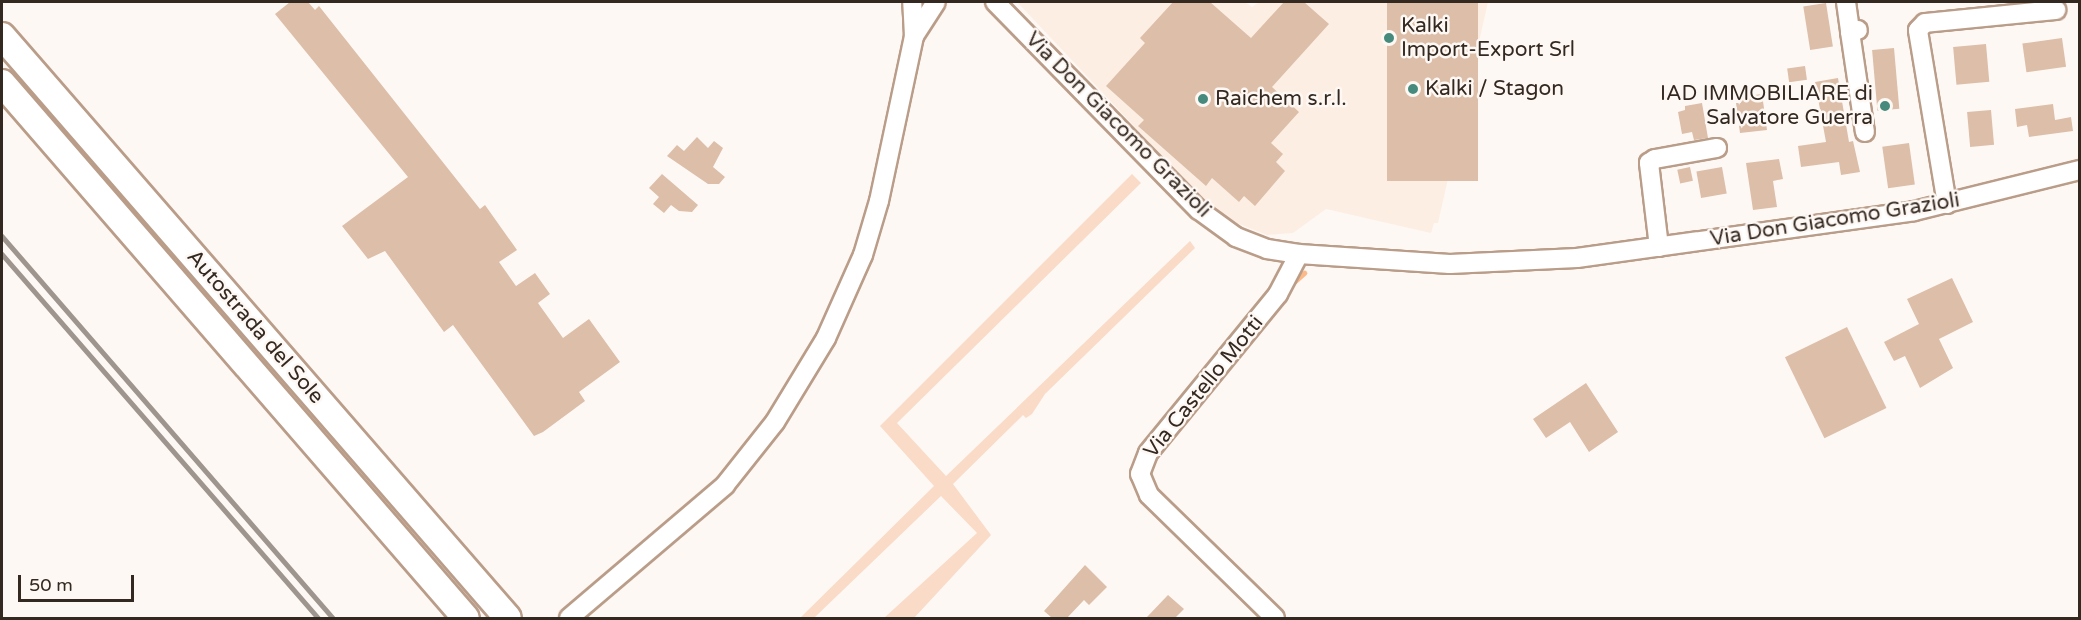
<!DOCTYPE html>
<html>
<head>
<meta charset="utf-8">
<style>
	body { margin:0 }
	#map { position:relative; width:2081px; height:620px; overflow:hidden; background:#fef8f4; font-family:"Varela Round",sans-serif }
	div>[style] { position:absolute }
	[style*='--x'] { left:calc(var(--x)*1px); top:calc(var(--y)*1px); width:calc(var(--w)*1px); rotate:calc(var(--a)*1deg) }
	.built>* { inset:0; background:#fdeee3 }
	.green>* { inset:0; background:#f9dbc7 }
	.stream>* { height:4.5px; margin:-2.25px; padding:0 2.25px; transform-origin:2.25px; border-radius:2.25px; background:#fdb989 }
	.building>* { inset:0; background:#dcbea9; transform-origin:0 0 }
	.roads { filter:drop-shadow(2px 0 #ba9d89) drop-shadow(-2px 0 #ba9d89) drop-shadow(0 2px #ba9d89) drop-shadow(0 -2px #ba9d89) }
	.minor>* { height:18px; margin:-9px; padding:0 9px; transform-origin:9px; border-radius:9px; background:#fff }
	.highway>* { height:26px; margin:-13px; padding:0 13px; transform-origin:13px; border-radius:13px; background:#fff }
	.rail>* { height:4.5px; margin:-2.25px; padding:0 2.25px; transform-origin:2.25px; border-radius:2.25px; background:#9e958f }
	.dots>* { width:16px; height:16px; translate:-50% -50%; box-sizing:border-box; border:3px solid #fef8f4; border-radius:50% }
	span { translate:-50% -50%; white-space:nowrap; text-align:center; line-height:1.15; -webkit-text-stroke:5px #fef8f4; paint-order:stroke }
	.poi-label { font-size:21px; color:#342921 }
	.left { translate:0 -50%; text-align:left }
	.right { translate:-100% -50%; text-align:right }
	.street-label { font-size:21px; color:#342921 }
	.frame { position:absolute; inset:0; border:3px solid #342921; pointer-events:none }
	.scale { position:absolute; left:18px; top:575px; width:116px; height:27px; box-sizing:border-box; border:3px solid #342921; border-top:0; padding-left:8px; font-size:18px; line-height:21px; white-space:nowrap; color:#342921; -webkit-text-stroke:4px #fef8f4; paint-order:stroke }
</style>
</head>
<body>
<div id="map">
	<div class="built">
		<div style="clip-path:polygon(1017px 2px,1245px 2px,1252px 7px,1259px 2px,1488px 2px,1438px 223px,1434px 223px,1431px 233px,1326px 209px,1293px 233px,1267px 235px,1239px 224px,1216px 210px,1181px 176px)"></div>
	</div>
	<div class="green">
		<div style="clip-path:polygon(1132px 174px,1141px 183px,897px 423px,946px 476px,1190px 241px,1195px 248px,1045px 394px,1032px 414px,1026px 418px,1023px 415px,953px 484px,991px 535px,914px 618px,884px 618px,977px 533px,941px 496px,814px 618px,800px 618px,934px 486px,880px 426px)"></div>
	</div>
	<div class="stream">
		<div style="--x:1293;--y:283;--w:15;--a:-42"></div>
	</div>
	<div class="building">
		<div style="clip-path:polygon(290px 2px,308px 2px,315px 10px,319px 6px,480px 209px,485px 205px,517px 250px,499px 262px,516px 286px,535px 273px,550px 294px,538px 303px,563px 338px,589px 319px,620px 362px,579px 392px,585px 401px,543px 432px,534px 436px,453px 325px,444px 332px,385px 251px,368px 259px,342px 226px,408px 177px,275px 14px)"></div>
		<div style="clip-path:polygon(1173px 2px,1210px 2px,1251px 38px,1284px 2px,1304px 2px,1329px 24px,1272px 87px,1299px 112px,1271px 143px,1283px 154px,1276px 162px,1285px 171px,1255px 206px,1244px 196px,1239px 202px,1212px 178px,1206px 186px,1138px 126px,1144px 120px,1106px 86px,1145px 43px,1140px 38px)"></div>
		<div style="left:1387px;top:2px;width:91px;height:179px"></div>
		<div style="left:1826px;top:3px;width:44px;height:23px;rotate:81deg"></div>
		<div style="left:2062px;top:38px;width:29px;height:40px;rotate:82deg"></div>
		<div style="left:1986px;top:44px;width:38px;height:33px;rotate:85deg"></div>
		<div style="left:1894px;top:48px;width:61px;height:22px;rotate:85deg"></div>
		<div style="left:1805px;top:66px;width:14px;height:18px;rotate:82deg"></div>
		<div style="clip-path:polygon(1838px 78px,1849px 142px,1853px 141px,1860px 172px,1841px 175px,1839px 162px,1801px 167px,1798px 146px,1826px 142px,1815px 82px)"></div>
		<div style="clip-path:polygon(1762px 94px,1767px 130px,1740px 133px,1736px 103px,1741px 103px,1740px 97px)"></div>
		<div style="clip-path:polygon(1702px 103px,1708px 138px,1694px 140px,1692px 132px,1682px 134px,1678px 112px,1685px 110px,1685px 106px)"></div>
		<div style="clip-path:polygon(2053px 104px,2055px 120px,2071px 117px,2073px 131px,2029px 137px,2027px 125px,2017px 127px,2015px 109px)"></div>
		<div style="left:1991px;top:110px;width:35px;height:24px;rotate:85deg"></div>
		<div style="clip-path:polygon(697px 137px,708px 148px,714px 141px,723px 148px,713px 167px,725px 177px,719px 184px,708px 184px,667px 156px,677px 145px,684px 151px)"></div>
		<div style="left:1909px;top:143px;width:42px;height:27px;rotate:82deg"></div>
		<div style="clip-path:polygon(1779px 159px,1783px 179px,1773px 181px,1777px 207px,1753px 210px,1746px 163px)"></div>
		<div style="left:1690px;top:167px;width:14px;height:13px;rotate:78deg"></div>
		<div style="left:1722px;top:167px;width:27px;height:26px;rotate:80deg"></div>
		<div style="clip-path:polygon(662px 174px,698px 205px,692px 212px,679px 211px,671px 205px,664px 213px,653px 204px,659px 197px,649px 188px)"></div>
		<div style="clip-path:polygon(1952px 278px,1973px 322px,1939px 339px,1953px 368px,1920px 388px,1905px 356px,1894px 361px,1884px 342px,1919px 324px,1907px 299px)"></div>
		<div style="left:1847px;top:327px;width:90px;height:69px;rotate:64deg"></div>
		<div style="clip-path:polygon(1586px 383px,1618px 432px,1589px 452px,1570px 422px,1546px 438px,1533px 419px)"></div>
		<div style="clip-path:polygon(1085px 565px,1107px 587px,1089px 605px,1084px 600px,1067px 618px,1052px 618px,1044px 611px)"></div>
		<div style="clip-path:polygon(1168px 595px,1184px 609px,1175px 618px,1146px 618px)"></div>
	</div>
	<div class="roads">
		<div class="minor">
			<div style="--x:995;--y:2;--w:291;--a:45.6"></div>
			<div style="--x:1199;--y:210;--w:46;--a:36.1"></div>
			<div style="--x:1236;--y:237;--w:33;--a:21"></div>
			<div style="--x:1267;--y:249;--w:32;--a:9"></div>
			<div style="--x:1299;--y:254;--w:151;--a:3.8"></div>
			<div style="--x:1450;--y:264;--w:127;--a:-2.7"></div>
			<div style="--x:1577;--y:258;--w:340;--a:-7.9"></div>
			<div style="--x:1914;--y:211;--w:171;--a:-13.9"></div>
			<div style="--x:1846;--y:2;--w:30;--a:82"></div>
			<div style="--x:1850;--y:32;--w:8;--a:-14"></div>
			<div style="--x:1850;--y:32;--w:101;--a:81.5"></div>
			<div style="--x:914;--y:36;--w:40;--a:-57.1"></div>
			<div style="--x:1947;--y:204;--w:176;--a:-99.5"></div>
			<div style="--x:1918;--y:30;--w:10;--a:-45"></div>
			<div style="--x:1925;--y:23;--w:132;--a:-5.7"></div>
			<div style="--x:1659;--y:247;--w:85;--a:-96.8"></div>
			<div style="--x:1649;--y:163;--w:7;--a:-34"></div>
			<div style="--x:1655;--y:159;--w:63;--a:-10.1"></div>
			<div style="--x:569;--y:618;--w:205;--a:-40.4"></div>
			<div style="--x:725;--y:485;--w:80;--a:-51.6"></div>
			<div style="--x:775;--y:422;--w:98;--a:-58.7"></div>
			<div style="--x:826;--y:338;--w:91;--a:-66"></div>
			<div style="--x:863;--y:255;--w:56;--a:-73.5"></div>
			<div style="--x:879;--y:201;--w:169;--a:-78"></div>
			<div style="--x:914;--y:36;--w:34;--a:-93"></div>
			<div style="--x:1275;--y:618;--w:176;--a:-135.7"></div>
			<div style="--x:1149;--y:495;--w:23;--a:-113"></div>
			<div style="--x:1140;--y:474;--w:22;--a:-69"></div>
			<div style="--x:1148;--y:453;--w:205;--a:-50.7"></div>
			<div style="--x:1278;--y:294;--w:45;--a:-62.3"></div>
		</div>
		<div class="highway">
			<div style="--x:2;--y:36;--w:771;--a:49"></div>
			<div style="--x:2;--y:83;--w:708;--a:49.07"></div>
		</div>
	</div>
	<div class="rail">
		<div style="--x:2;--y:236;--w:505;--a:49.09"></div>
		<div style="--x:2;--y:254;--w:482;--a:49"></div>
	</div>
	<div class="dots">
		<div style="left:1389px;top:38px;background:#468a7d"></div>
		<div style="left:1413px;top:89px;background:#468a7d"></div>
		<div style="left:1203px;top:99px;background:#468a7d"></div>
		<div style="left:1885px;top:106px;background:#468a7d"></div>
	</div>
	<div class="poi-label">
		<span class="left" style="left:1401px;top:38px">Kalki<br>Import-Export Srl</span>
		<span class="left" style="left:1425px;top:89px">Kalki / Stagon</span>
		<span class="right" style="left:1873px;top:106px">IAD IMMOBILIARE di<br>Salvatore Guerra</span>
		<span class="left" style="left:1215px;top:99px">Raichem s.r.l.</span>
	</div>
	<div class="street-label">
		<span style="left:1118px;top:125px;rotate:45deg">Via Don Giacomo Grazioli</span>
		<span style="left:1835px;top:220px;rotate:-9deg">Via Don Giacomo Grazioli</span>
		<span style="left:255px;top:327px;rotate:49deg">Autostrada del Sole</span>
		<span style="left:1204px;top:387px;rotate:-51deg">Via Castello Motti</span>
	</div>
	<div class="frame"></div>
	<div class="scale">50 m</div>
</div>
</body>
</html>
